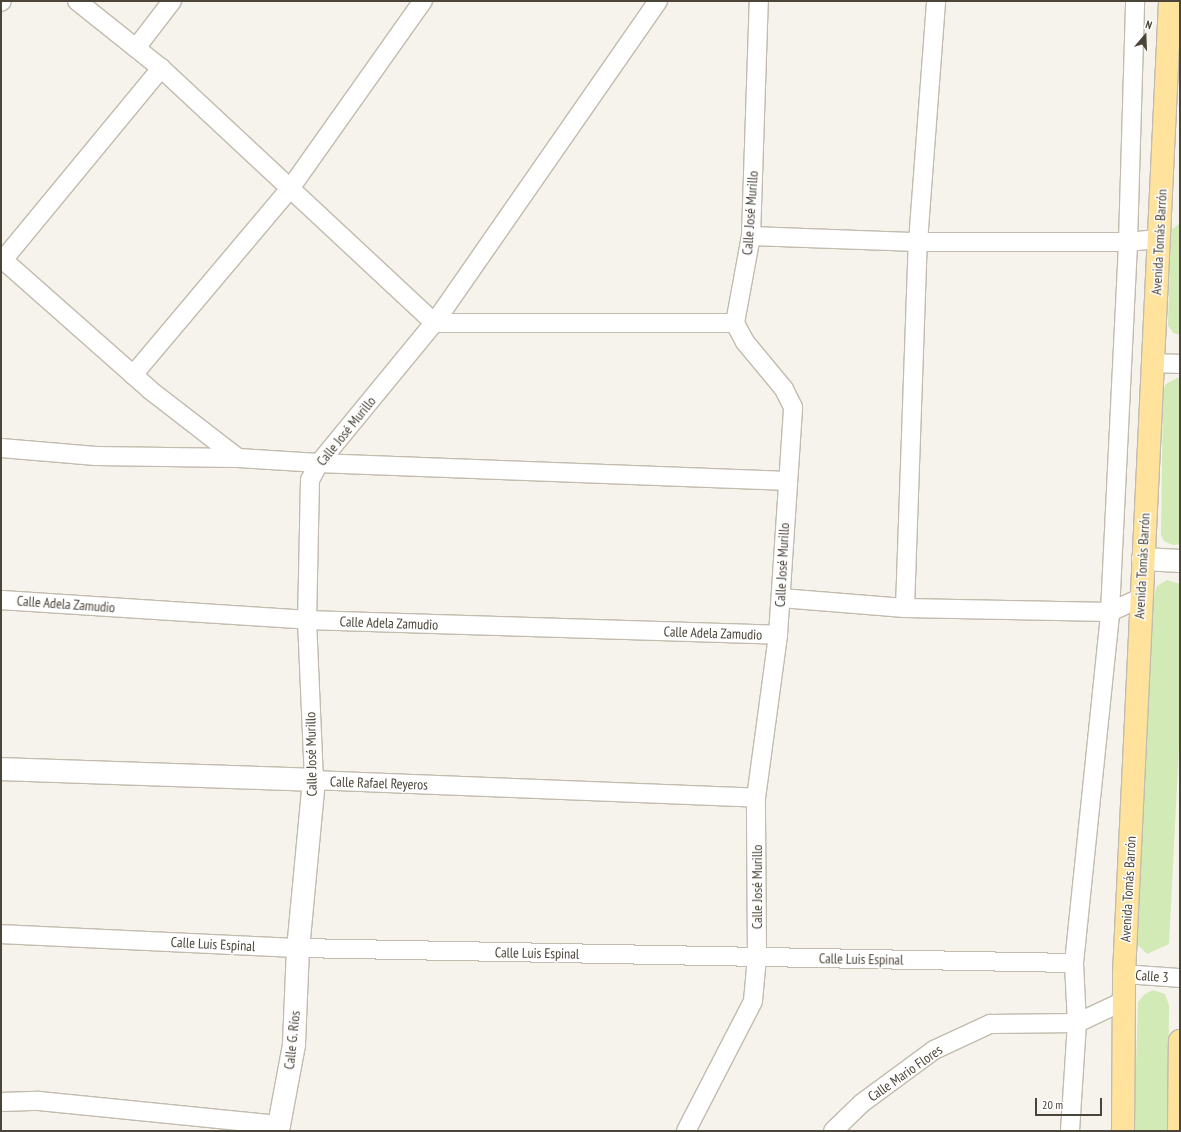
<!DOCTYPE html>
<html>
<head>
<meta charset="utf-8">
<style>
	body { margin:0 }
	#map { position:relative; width:1181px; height:1132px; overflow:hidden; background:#f6f3ec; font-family:"PT Sans Narrow",sans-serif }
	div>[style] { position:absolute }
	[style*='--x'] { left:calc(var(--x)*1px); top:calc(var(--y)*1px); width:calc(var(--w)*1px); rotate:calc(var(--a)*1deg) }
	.green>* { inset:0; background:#d2eab5 }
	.roads { filter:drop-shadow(1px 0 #c2bbae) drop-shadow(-1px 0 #c2bbae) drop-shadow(0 1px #c2bbae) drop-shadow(0 -1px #c2bbae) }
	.minor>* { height:18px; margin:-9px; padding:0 9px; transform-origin:9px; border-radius:9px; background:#fff }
	.tertiary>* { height:22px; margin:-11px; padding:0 11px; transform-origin:11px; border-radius:11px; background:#fff }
	.primary>* { height:22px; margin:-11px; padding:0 11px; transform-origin:11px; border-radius:11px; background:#ffe39c }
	span { translate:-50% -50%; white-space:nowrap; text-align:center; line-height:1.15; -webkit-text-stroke:3px #fff; paint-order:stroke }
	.street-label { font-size:14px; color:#4b4439 }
	.frame { position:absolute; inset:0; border:2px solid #4b4439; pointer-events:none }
	.north { position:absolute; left:1125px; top:16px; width:40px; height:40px; -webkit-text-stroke:3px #fff; paint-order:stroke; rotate:19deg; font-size:11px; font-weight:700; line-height:16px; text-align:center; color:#4b4439 }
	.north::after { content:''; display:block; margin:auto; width:14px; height:18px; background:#4b4439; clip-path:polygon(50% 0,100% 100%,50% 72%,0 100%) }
	.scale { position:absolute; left:1035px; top:1098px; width:67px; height:18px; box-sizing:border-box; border:2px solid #4b4439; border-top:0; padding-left:5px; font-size:12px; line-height:14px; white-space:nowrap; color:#4b4439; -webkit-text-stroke:3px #fff; paint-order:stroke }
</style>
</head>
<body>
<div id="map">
	<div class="green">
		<div style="clip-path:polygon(1180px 223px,1180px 335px,1173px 333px,1168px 325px,1171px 230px)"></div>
		<div style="clip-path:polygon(1177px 378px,1180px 379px,1180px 544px,1173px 545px,1164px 541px,1161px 535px,1163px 391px,1166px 384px)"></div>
		<div style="clip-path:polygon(1167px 580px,1180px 584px,1180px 727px,1169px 944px,1147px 954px,1138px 945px,1136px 937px,1154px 595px,1157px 586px)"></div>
		<div style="clip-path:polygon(1153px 990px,1165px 994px,1169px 1005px,1168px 1131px,1134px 1131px,1138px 1002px,1145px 994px)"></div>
	</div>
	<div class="roads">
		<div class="minor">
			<div style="--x:77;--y:1;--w:107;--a:38.6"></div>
			<div style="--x:161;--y:68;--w:374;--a:43"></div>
			<div style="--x:434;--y:323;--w:301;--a:0"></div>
			<div style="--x:658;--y:1;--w:392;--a:124.8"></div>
			<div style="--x:434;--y:323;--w:181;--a:129.4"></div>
			<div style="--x:319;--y:463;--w:19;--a:118"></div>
			<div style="--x:310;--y:480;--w:140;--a:91.2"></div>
			<div style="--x:307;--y:620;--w:160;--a:87.5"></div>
			<div style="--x:314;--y:780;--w:442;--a:2.3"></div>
			<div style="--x:1;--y:2;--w:1;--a:-45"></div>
			<div style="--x:136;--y:48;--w:59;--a:-52.5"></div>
			<div style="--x:751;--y:236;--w:167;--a:2.1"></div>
			<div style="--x:918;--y:242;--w:210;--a:0"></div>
			<div style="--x:1128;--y:242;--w:29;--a:-6"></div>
			<div style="--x:1;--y:258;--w:199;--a:41.5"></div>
			<div style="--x:150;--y:390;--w:111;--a:37.7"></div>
			<div style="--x:3;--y:260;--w:249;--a:-50.5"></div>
			<div style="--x:1154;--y:363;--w:26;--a:2"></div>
			<div style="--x:133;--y:375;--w:242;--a:-49.9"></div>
			<div style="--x:289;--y:190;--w:232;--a:-54.7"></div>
			<div style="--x:1;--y:448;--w:95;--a:4.8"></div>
			<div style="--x:96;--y:456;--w:142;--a:0.8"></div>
			<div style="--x:238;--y:458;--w:81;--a:3.5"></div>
			<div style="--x:319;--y:463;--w:468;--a:2.2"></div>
			<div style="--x:781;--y:598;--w:124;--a:4.6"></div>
			<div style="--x:905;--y:608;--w:205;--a:1.1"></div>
			<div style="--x:1110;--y:612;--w:33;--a:-25"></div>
			<div style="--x:1;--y:600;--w:307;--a:3.7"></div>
			<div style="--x:307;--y:620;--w:471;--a:1.8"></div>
			<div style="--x:905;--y:608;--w:366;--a:-88"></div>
			<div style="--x:918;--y:242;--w:242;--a:-85.7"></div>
			<div style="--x:1;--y:934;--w:297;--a:2.7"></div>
			<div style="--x:298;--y:948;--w:776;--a:1.11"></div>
			<div style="--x:1124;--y:974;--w:56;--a:4.1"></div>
			<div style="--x:1;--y:1102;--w:38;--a:-2"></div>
			<div style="--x:39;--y:1101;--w:241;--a:5.7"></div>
			<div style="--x:686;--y:1131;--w:146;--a:-62.7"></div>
			<div style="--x:753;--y:1001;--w:44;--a:-84.8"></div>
			<div style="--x:757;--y:957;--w:159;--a:-90.4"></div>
			<div style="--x:756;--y:798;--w:164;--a:-82.3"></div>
			<div style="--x:778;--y:635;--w:228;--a:-86.2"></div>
			<div style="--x:793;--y:407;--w:20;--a:-117"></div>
			<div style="--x:784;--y:389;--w:61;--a:-129.7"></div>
			<div style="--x:745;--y:342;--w:21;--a:-118"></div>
			<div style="--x:735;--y:323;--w:88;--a:-79.6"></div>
			<div style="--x:751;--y:236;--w:235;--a:-88.1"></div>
			<div style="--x:833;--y:1131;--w:40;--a:-44"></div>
			<div style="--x:862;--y:1103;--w:89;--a:-36.4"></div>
			<div style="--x:934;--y:1050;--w:62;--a:-24.9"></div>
			<div style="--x:990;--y:1024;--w:87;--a:-0.7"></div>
			<div style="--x:1077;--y:1023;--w:52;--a:-25.1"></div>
			<div style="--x:1070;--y:1131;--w:108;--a:-86.3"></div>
			<div style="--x:1077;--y:1023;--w:60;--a:-92.9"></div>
			<div style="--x:1074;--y:963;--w:353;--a:-84.1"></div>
			<div style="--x:1110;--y:612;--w:370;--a:-87.2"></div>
			<div style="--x:1128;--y:242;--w:241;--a:-88.3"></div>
		</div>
		<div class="tertiary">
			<div style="--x:1143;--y:559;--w:37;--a:3"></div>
			<div style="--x:1;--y:769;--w:313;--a:2"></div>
			<div style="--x:314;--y:780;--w:169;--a:95.4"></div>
			<div style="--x:298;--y:948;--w:97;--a:92.4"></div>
			<div style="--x:294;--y:1045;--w:81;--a:100.6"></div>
			<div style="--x:279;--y:1125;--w:7;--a:124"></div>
		</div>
		<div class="primary">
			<div style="--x:1123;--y:1131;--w:157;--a:-89.6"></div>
			<div style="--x:1124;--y:974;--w:974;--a:-87.29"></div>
			<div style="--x:1179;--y:1131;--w:90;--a:-89.4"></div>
		</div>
	</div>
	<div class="street-label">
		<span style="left:750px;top:213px;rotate:-86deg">Calle José Murillo</span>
		<span style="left:1159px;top:242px;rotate:-87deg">Avenida Tomás Barrón</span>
		<span style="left:346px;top:431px;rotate:-51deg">Calle José Murillo</span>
		<span style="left:782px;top:565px;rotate:-87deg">Calle José Murillo</span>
		<span style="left:1142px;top:566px;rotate:-87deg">Avenida Tomás Barrón</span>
		<span style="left:66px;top:604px;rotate:4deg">Calle Adela Zamudio</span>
		<span style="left:389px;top:623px;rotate:2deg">Calle Adela Zamudio</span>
		<span style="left:713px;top:633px;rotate:2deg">Calle Adela Zamudio</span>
		<span style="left:311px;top:754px;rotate:-91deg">Calle José Murillo</span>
		<span style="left:379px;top:783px;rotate:2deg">Calle Rafael Reyeros</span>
		<span style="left:757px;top:887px;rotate:-90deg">Calle José Murillo</span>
		<span style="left:1128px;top:889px;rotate:-87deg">Avenida Tomás Barrón</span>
		<span style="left:213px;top:944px;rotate:3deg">Calle Luis Espinal</span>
		<span style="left:537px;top:953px;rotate:1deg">Calle Luis Espinal</span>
		<span style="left:861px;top:959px;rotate:1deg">Calle Luis Espinal</span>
		<span style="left:1152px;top:976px;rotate:4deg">Calle 3</span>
		<span style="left:292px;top:1040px;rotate:-84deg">Calle G. Ríos</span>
		<span style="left:905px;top:1073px;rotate:-35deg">Calle Mario Flores</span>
	</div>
	<div class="frame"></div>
	<div class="north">N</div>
	<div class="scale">20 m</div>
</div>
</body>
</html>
